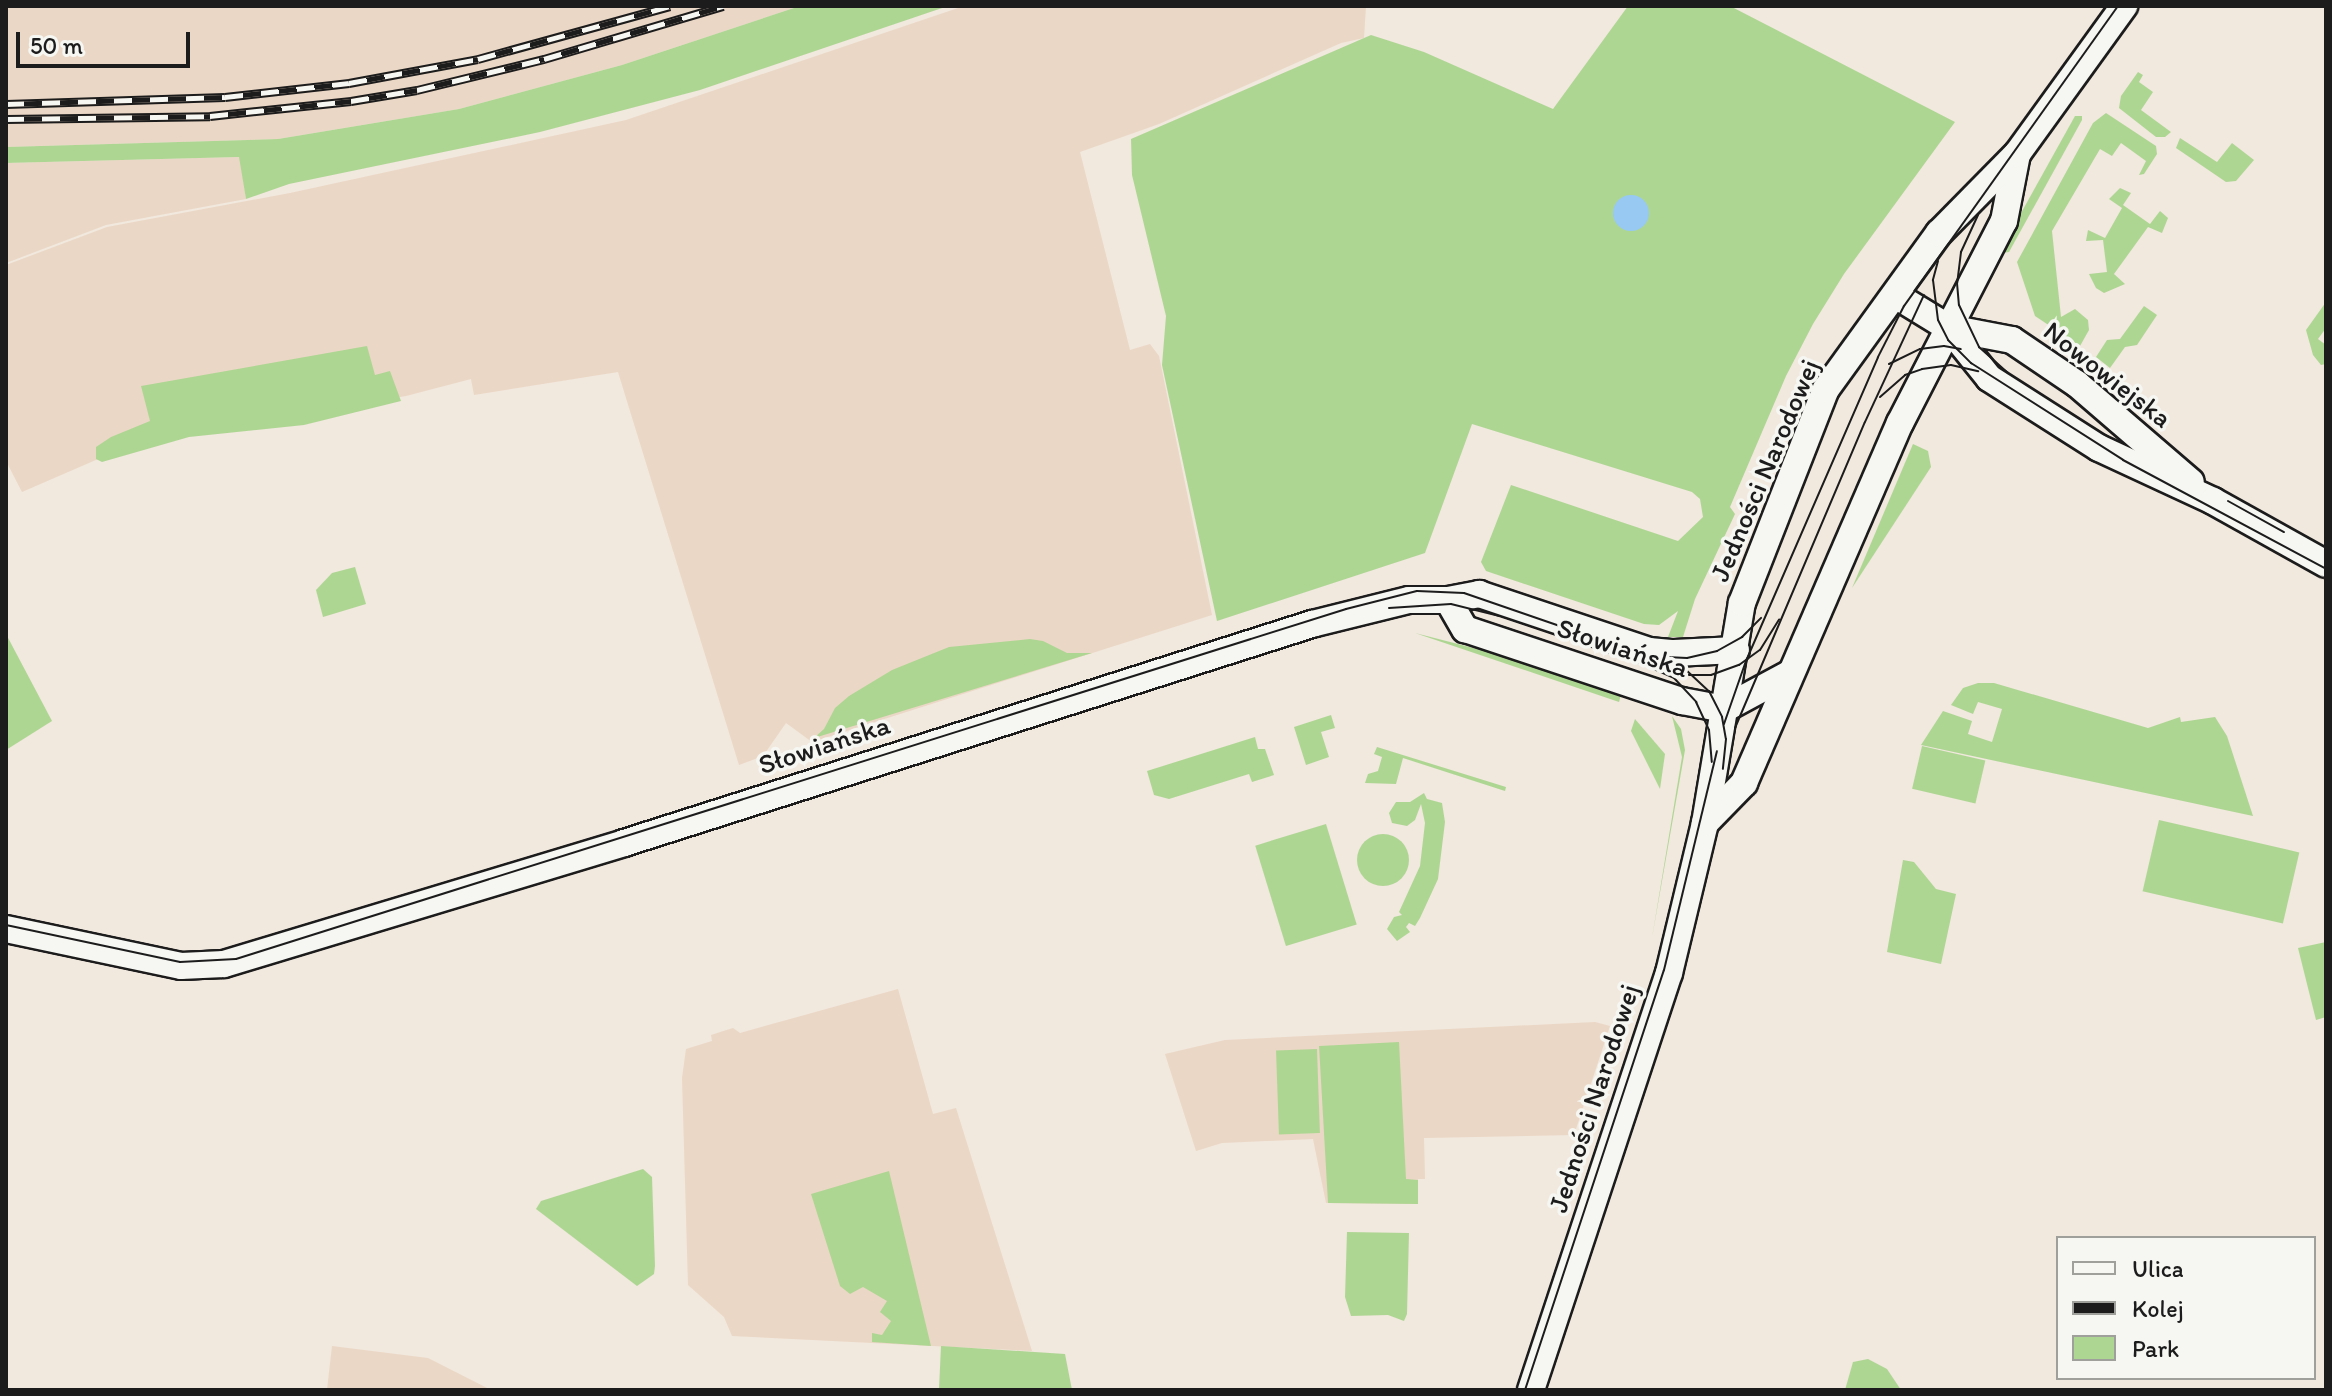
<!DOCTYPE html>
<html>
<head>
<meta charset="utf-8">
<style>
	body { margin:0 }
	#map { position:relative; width:2332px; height:1396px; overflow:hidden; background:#f1e8de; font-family:Itim,sans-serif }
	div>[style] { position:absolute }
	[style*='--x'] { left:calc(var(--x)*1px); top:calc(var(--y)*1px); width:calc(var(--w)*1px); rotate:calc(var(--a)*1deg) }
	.built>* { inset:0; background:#ebd7c5 }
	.green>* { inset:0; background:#aed693; transform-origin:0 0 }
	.round { border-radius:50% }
	.water>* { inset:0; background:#97c9f3 }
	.roads { filter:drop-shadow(2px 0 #1c1c1c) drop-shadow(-2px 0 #1c1c1c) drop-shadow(0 2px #1c1c1c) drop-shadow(0 -2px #1c1c1c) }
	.secondary>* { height:26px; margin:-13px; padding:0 13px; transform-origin:13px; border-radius:13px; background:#f6f6f2 }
	.tram>* { height:2px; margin:-1px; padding:0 1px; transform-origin:1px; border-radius:1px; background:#1c1c1c }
	.rail>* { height:9px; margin-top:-4.5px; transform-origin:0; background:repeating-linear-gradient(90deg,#f6f6f2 0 18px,#1c1c1c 0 36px); box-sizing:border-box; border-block:2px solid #1c1c1c }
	span { translate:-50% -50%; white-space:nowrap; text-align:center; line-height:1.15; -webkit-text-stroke:7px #f6f6f2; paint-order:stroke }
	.street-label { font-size:28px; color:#1c1c1c }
	.frame { position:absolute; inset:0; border:8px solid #1c1c1c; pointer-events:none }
	.legend { position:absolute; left:2056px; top:1236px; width:260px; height:144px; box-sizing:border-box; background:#f6f6f2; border:2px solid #9f9f9c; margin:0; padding:10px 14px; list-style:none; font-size:24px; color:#1c1c1c }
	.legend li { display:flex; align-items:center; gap:16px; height:40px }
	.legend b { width:40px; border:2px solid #9f9f9c }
	.scale { position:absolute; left:16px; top:32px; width:174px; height:36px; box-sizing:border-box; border:4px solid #1c1c1c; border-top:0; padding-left:10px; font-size:24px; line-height:28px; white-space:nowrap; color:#1c1c1c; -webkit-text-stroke:6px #f6f6f2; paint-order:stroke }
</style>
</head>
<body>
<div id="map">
	<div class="built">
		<div style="clip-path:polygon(6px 6px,800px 6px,622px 65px,459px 109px,278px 139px,6px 147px)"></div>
		<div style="clip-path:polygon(964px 6px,1366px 6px,1364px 38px,1341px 43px,1159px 124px,1080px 152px,1130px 350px,1150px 344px,1159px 356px,1212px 615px,812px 742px,786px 723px,763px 756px,739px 765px,618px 372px,474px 395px,471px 379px,406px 396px,135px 443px,22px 492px,6px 461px,6px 265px,107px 227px,290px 193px,626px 120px)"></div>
		<div style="clip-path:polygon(240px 157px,246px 199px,106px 225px,6px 263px,6px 163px)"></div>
		<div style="clip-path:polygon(898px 989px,933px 1114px,956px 1108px,1032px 1351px,732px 1336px,724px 1317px,688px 1285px,682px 1078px,686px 1049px,712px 1041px,711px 1035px,733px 1028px,740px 1033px)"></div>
		<div style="clip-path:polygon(1595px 1022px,1610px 1026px,1574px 1135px,1424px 1138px,1425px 1179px,1418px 1179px,1418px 1204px,1326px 1203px,1313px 1139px,1222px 1143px,1196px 1151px,1165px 1054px,1225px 1040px)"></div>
		<div style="clip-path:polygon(332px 1346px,428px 1358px,491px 1390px,327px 1390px)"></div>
	</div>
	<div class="green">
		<div style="clip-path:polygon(800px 6px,948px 6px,700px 90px,540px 132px,289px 184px,246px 199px,239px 157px,6px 163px,6px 147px,278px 139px,459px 109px,622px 65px)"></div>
		<div style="clip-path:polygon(1628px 6px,1730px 6px,1955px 122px,1844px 274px,1813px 324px,1786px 376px,1730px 507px,1735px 514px,1695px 599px,1683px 637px,1668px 637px,1678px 611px,1659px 625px,1644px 624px,1486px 571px,1481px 562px,1511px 485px,1678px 541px,1703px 517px,1700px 499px,1692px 492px,1472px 424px,1425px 553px,1217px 621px,1162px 365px,1166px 316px,1132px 175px,1131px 139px,1371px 35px,1424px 52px,1553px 109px)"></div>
		<div style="clip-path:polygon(2138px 72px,2143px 75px,2139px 82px,2153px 92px,2141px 110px,2171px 132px,2165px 137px,2156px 137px,2119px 108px,2121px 96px)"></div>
		<div style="clip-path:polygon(2106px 113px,2156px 146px,2157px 154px,2144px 174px,2139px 175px,2146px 161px,2121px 143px,2112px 156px,2100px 149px,2052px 231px,2061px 317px,2075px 309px,2088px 320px,2089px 330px,2080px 346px,2035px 316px,2017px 262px,2093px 123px)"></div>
		<div style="clip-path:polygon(2075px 116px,2082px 116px,2082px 120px,2009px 252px,2003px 253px,2001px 249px)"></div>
		<div style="clip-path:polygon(2180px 138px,2217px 162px,2232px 143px,2254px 160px,2236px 181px,2226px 182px,2176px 148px)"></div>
		<div style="clip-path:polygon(2120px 188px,2131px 193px,2123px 205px,2150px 224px,2160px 211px,2168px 218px,2162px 233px,2148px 227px,2114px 274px,2125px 284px,2104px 293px,2096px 288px,2089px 274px,2107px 272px,2103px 240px,2086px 241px,2088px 230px,2105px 238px,2122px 208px,2109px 199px)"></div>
		<div style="clip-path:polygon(2326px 302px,2326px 328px,2318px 339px,2326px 345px,2326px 364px,2321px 365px,2313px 355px,2306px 330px)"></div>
		<div style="clip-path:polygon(2144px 306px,2157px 315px,2137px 345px,2125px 347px,2110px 368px,2096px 357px,2107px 340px,2120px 339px)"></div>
		<div style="clip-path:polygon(367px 346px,375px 375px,390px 371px,401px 401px,304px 425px,189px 437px,102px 462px,96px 459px,96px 447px,111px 437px,150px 421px,141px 386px)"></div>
		<div style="clip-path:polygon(1913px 444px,1928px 451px,1931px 467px,1852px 588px)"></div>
		<div style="clip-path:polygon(355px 567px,366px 604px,323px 617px,316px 590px,332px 573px)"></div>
		<div style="clip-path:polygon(1415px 633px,1497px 654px,1621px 695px,1619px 702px)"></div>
		<div style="clip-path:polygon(6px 634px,52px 721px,6px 750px)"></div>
		<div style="clip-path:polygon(1030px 639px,1043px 641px,1067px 653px,1092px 653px,814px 738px,824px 729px,835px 708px,849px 696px,892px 670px,949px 647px)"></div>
		<div style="clip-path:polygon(1978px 683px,1994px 683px,2148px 728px,2180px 717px,2181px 722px,2215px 717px,2227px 736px,2253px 816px,1921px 745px,1943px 711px,1972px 721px,1968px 734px,1992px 742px,2002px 709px,1978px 702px,1973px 714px,1951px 705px,1963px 688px)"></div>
		<div style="clip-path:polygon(1331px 715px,1335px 728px,1321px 732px,1329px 757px,1306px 765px,1294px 727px)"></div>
		<div style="clip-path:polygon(1672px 716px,1681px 729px,1685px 750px,1652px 938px,1682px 757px)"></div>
		<div style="clip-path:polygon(1635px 719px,1665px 754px,1660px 789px,1631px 731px)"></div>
		<div style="clip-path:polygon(1255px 737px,1258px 749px,1265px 749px,1274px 775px,1252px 782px,1249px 774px,1169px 799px,1154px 795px,1147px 771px)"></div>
		<div style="left:1922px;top:746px;width:65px;height:44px;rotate:13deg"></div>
		<div style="clip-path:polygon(1377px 747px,1506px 787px,1505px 791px,1403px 758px,1396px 784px,1365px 783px,1368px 774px,1378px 771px,1382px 757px,1374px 754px)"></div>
		<div style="clip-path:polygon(1424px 793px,1427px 799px,1442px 803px,1445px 822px,1438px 879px,1420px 918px,1415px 926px,1409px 923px,1406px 927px,1410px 932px,1397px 941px,1387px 929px,1394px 917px,1402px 915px,1399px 912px,1420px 866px,1425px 823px,1421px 804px,1415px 820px,1407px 826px,1392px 823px,1389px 813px,1396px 802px,1410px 802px)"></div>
		<div style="left:2159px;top:820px;width:144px;height:73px;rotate:13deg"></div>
		<div style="left:1326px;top:824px;width:105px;height:74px;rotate:73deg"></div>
		<div class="round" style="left:1357px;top:834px;width:52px;height:52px"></div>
		<div style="clip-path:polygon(1903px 860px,1914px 862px,1936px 889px,1956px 894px,1941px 964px,1887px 952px)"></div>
		<div style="clip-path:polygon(2326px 942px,2326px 1017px,2316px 1020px,2298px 948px)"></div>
		<div style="clip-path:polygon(1399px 1042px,1406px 1179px,1418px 1180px,1418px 1204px,1328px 1203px,1319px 1046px)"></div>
		<div style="left:1317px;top:1049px;width:84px;height:41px;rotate:88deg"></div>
		<div style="clip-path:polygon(643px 1169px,652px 1177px,655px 1266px,654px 1274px,637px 1286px,536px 1209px,541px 1201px)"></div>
		<div style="clip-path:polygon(889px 1171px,931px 1346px,872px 1342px,872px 1333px,882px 1335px,891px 1321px,880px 1312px,887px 1301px,863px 1287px,850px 1294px,840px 1286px,811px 1194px)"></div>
		<div style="clip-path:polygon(1347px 1232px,1409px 1233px,1407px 1314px,1404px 1321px,1388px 1315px,1351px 1316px,1345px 1297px)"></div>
		<div style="clip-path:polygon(941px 1346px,1065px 1354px,1072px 1390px,920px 1390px,939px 1389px)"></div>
		<div style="clip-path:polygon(1868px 1359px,1887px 1369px,1901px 1390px,1845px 1390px,1853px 1362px)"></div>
	</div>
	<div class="water">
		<div class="round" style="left:1613px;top:195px;width:36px;height:36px"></div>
	</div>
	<div class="roads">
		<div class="secondary">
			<div style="--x:1895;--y:295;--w:63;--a:31.4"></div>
			<div style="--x:1949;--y:328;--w:64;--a:10.8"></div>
			<div style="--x:2012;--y:340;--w:78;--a:34.1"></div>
			<div style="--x:2077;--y:384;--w:150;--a:40.7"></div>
			<div style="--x:1949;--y:328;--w:64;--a:51.3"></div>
			<div style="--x:1989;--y:378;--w:130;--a:32.5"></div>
			<div style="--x:2099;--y:448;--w:126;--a:24.9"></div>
			<div style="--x:2213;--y:501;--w:129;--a:29.1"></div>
			<div style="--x:1448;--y:600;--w:34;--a:60"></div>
			<div style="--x:1465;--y:629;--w:229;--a:18.4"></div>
			<div style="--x:1682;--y:701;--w:43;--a:10.8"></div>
			<div style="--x:1724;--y:709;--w:74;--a:-28.3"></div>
			<div style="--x:1705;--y:823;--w:56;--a:-45.7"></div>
			<div style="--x:1744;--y:783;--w:392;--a:-66.6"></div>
			<div style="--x:1900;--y:423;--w:227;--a:-62.8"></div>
			<div style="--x:2004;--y:221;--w:68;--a:-79"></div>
			<div style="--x:6;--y:929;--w:179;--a:11.9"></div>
			<div style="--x:181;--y:966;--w:43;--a:-2.7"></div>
			<div style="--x:224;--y:964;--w:418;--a:-16.8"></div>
			<div style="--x:624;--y:843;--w:722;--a:-17.66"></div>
			<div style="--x:1312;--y:624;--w:100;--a:-13.9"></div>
			<div style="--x:1409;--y:600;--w:39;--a:0"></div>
			<div style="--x:1448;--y:600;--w:32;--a:-11"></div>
			<div style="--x:1479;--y:594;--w:179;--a:18.5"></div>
			<div style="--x:1649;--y:651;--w:25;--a:5"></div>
			<div style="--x:1674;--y:653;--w:62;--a:-2.8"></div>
			<div style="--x:1531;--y:1390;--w:439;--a:-71.7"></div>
			<div style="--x:1669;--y:973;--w:154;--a:-76.5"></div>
			<div style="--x:1705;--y:823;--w:223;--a:-80.5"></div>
			<div style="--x:1742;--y:603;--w:230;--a:-68.6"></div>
			<div style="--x:1826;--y:389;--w:193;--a:-54.1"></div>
			<div style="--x:1939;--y:233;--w:111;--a:-45.4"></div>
			<div style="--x:2017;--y:154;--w:183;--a:-54.1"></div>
		</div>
	</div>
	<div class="tram">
		<div style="--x:1978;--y:215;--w:41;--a:114.7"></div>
		<div style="--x:1961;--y:252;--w:31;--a:97"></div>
		<div style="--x:1957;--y:283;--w:22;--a:85"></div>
		<div style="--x:1959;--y:305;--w:47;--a:64.5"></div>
		<div style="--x:1979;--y:347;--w:39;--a:42"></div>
		<div style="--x:1938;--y:261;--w:20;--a:105"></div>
		<div style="--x:1933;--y:280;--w:40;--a:82.9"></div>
		<div style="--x:1938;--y:320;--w:22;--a:63"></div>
		<div style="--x:1948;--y:340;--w:33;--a:45"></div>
		<div style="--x:1971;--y:363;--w:180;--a:32.5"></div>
		<div style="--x:2123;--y:460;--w:230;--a:28.2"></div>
		<div style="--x:1889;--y:364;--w:34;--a:-26"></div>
		<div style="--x:1920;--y:349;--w:24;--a:-7"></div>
		<div style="--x:1944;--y:346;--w:17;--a:10"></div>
		<div style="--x:1880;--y:397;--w:33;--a:-41"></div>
		<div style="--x:1905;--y:375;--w:18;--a:-19"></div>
		<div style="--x:1922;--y:369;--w:29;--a:-8"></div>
		<div style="--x:1951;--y:365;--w:28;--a:13"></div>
		<div style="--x:2228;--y:501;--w:64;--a:29"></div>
		<div style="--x:1389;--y:608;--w:62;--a:-3.7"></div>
		<div style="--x:1451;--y:604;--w:49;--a:14"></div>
		<div style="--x:1666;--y:657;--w:21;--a:3"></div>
		<div style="--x:1687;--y:658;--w:31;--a:-13"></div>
		<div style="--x:1717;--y:651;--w:29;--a:-29"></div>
		<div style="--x:1742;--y:637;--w:27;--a:-45"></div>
		<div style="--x:1645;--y:665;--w:32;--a:24"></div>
		<div style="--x:1674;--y:678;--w:33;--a:47"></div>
		<div style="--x:1696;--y:702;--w:31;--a:65"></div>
		<div style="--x:1709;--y:730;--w:32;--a:85"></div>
		<div style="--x:1686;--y:675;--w:25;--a:0"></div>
		<div style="--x:1711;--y:675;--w:30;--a:-20"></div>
		<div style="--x:1739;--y:665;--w:26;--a:-36"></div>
		<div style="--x:1760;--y:650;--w:36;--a:-58"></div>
		<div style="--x:1724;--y:724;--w:67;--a:-70.8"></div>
		<div style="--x:1746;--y:661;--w:331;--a:-66.5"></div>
		<div style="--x:1878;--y:357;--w:57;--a:-63"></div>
		<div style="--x:1904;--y:306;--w:369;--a:-54.5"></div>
		<div style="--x:1735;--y:728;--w:332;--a:-67"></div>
		<div style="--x:1865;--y:422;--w:140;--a:-65.1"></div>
		<div style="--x:6;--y:925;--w:178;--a:12"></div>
		<div style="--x:180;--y:962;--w:56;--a:-3.1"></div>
		<div style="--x:236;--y:959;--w:1164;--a:-17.5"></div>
		<div style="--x:1346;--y:609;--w:73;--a:-14.2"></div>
		<div style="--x:1417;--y:591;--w:47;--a:2.4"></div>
		<div style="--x:1464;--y:593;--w:234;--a:19"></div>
		<div style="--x:1685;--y:669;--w:33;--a:43"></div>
		<div style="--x:1709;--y:691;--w:29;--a:63"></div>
		<div style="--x:1722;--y:717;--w:22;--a:80"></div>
		<div style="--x:1726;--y:739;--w:30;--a:96"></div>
		<div style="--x:1525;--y:1390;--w:442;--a:-71.7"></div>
		<div style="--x:1664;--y:970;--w:225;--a:-76.4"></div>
	</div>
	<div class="rail">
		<div style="--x:6;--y:104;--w:219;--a:-1.8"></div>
		<div style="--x:225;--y:97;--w:125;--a:-6.4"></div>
		<div style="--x:349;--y:83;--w:131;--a:-10.5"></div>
		<div style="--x:478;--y:59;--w:199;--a:-15.4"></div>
		<div style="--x:6;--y:119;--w:204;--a:-0.8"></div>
		<div style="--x:210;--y:116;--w:142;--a:-6.1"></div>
		<div style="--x:351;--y:101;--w:67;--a:-9.5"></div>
		<div style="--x:417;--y:90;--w:131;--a:-13.7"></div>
		<div style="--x:544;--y:59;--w:187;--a:-16.5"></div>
	</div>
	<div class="street-label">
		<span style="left:2108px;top:374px;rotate:38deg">Nowowiejska</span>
		<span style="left:1764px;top:470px;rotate:-67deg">Jedności Narodowej</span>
		<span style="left:1623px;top:647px;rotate:18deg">Słowiańska</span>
		<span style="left:824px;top:744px;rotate:-18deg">Słowiańska</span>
		<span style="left:1593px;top:1098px;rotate:-72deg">Jedności Narodowej</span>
	</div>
	<div class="frame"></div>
	<ul class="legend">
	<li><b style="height:10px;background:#f6f6f2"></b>Ulica</li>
	<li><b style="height:10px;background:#1c1c1c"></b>Kolej</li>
	<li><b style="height:22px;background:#aed693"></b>Park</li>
	</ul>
	<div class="scale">50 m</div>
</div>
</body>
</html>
